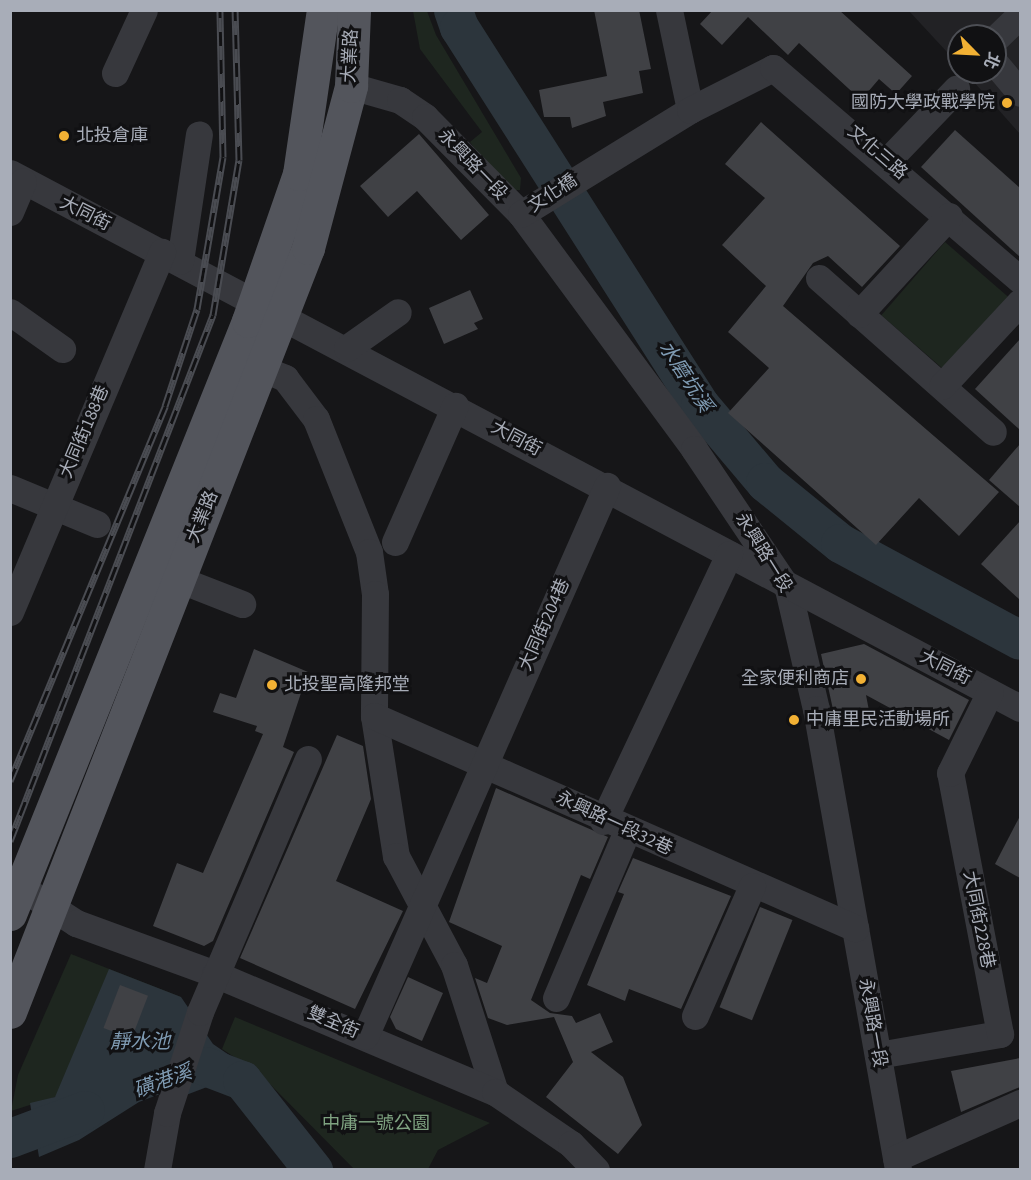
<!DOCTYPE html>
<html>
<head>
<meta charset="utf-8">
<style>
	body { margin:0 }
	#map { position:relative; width:1031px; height:1180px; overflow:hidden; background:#161618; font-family:"Source Sans 3","Noto Sans TC",sans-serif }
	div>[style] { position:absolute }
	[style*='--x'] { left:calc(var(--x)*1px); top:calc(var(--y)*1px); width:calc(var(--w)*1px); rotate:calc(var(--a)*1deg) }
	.built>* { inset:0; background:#222225 }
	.green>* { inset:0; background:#1e261f; transform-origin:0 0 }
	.water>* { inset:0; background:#2c353c }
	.river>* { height:39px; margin:-19.5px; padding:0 19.5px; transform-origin:19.5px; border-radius:19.5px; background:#2c353c }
	.building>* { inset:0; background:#404145; transform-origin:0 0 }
	.minor>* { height:27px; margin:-13.5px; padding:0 13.5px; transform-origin:13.5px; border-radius:13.5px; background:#37383d }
	.major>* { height:33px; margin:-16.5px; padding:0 16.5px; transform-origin:16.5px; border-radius:16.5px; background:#53555c }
	.rail>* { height:7px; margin-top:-3.5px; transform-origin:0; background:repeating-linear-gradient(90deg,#111113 0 14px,#4a4c52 0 28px); box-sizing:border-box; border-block:2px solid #4a4c52 }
	.dots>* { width:16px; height:16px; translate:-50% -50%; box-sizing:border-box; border:3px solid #111113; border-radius:50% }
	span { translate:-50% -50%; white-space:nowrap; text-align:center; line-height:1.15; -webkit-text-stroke:6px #111113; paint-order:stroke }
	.street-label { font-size:18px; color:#a8adb8 }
	.poi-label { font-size:18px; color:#a8adb8 }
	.right { translate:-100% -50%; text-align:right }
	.left { translate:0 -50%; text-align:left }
	.park-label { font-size:18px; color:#7fa381 }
	.water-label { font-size:20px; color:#7f9bb3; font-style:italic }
	.frame { position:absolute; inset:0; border:12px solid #a8adb8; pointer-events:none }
	.north { position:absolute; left:947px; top:24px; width:60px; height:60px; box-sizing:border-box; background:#111113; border:2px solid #4d4f55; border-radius:50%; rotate:114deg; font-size:16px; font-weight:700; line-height:24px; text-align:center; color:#a8adb8 }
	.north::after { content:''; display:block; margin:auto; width:21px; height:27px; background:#f2b134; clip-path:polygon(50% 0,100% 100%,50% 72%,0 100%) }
</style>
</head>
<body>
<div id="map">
	<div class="built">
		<div style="clip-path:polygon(909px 11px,1020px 11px,1020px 134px,965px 72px,995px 72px,995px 36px,959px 36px,959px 65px)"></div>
	</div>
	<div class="green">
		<div style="clip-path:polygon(413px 11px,427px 11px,436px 35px,521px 178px,520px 190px,505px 190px,470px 142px,482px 132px,420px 49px)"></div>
		<div style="left:945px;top:242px;width:85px;height:97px;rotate:41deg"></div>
		<div style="clip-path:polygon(71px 954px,181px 997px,55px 1097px,11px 1111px,18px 1075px)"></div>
		<div style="clip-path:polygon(235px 1017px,490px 1123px,438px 1150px,428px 1169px,354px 1169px,259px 1073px,222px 1049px)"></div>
	</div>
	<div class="water">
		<div style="clip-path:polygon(109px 969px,181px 997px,213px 1044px,232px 1057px,221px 1084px,202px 1078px,139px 1102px,79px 1140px,39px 1157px,30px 1103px,55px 1097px)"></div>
	</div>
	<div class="river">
		<div style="--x:453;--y:10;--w:18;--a:71"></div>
		<div style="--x:459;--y:27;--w:448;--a:57.5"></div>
		<div style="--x:700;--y:405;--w:101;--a:49.8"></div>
		<div style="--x:765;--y:482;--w:97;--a:39.1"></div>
		<div style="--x:840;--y:543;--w:204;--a:28.3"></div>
		<div style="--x:174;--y:1078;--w:33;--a:-21"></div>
		<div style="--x:205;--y:1066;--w:40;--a:21"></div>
		<div style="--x:242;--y:1080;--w:115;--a:51.7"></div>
		<div style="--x:10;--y:1138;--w:80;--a:-20.5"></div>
	</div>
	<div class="building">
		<div style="clip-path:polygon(594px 10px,639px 10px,651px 69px,639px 71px,643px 93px,603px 102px,606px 116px,572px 128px,570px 117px,544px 117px,539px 90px,607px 76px)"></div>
		<div style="clip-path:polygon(713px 10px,839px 10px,912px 76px,896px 94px,879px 79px,861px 100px,799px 43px,788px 55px,748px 17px,722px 45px,700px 24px)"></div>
		<div style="clip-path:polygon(761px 122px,900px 246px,862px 287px,828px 256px,813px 263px,783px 306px,999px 492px,959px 536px,919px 498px,876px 545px,728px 413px,769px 368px,728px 332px,766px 286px,722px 245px,765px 198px,725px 164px)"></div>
		<div style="clip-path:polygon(955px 130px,1020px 188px,1020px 257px,921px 167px)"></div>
		<div style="clip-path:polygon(419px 134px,489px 215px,461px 240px,417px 191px,388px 217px,360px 186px)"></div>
		<div style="clip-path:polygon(470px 290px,483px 319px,474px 323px,478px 329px,444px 344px,429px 308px)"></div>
		<div style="clip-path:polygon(1020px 339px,1020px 430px,975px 389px)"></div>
		<div style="clip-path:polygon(1020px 444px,1020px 507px,989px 480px)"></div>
		<div style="clip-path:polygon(1020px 521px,1020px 600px,981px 564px)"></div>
		<div style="clip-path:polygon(864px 644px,969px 700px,949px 740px,866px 695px,871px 721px,837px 728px,821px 654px)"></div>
		<div style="clip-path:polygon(254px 649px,308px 672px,283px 747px,294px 752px,213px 941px,204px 946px,153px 926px,177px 863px,203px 873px,263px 734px,255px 731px,257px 726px,213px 712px,220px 693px,236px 698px)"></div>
		<div style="clip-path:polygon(337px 735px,363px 746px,371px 799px,336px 881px,403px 911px,355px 1009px,240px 958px)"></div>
		<div style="clip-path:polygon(496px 788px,608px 837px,590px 879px,581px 875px,531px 1000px,550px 1013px,572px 1016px,576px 1023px,600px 1013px,613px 1042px,591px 1052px,623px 1077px,642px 1125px,618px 1154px,546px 1097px,573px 1062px,554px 1017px,507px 1025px,488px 1018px,475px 978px,487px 983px,502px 946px,449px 922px)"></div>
		<div style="clip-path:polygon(1020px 816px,1020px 878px,995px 864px)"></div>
		<div style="clip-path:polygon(633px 858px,731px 896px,681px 1009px,629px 989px,625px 1001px,587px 985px,624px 894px,618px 892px)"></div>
		<div style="left:760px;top:907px;width:35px;height:108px;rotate:22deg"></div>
		<div style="clip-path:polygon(408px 977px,443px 993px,422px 1041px,396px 1029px,390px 1017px)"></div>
		<div style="left:120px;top:985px;width:30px;height:46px;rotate:21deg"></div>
		<div style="clip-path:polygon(1020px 1058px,1020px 1087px,961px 1112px,951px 1071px)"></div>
	</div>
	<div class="minor">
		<div style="--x:669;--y:10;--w:102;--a:78.1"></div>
		<div style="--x:995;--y:39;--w:35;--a:-44"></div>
		<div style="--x:995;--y:63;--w:39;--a:50"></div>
		<div style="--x:115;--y:73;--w:69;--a:-65.3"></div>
		<div style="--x:351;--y:86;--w:51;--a:15.9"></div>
		<div style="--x:400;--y:100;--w:30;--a:34"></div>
		<div style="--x:425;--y:117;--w:136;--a:45.3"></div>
		<div style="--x:521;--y:214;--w:292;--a:53.6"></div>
		<div style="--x:694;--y:449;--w:169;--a:56.1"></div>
		<div style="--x:788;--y:589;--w:123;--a:76.9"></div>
		<div style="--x:816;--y:709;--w:468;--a:79.9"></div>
		<div style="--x:887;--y:161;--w:100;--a:-46.2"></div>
		<div style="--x:10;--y:173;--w:1143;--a:27.91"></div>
		<div style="--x:10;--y:212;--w:33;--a:-67"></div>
		<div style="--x:521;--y:214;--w:198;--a:-31.6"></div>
		<div style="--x:690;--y:110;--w:93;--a:-26.8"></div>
		<div style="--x:773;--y:68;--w:326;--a:40.6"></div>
		<div style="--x:180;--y:261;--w:128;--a:-81.5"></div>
		<div style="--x:819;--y:278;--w:232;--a:41.5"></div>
		<div style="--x:10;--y:312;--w:64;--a:35.4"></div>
		<div style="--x:859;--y:314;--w:133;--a:-47.4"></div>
		<div style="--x:347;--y:348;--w:62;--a:-35.2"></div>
		<div style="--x:263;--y:369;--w:24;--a:22"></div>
		<div style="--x:285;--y:378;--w:51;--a:52.9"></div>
		<div style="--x:316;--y:419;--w:143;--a:68.3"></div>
		<div style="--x:369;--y:552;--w:42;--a:81.9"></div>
		<div style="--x:375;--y:594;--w:122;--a:90.5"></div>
		<div style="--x:374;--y:716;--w:142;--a:81.1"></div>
		<div style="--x:396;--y:856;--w:123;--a:62"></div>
		<div style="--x:454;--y:965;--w:133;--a:72.1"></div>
		<div style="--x:942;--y:386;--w:115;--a:-47.1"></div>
		<div style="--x:10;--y:488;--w:94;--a:22.5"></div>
		<div style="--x:395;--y:542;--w:149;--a:-66.2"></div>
		<div style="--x:178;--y:579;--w:69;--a:21.3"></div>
		<div style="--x:10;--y:612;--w:391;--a:-67.1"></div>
		<div style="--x:374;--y:716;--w:526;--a:23.79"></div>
		<div style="--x:603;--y:821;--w:295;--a:-64.7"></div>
		<div style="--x:10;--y:880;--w:79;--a:33.1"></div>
		<div style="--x:76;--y:923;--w:148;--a:20.1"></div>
		<div style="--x:215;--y:974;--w:304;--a:22.9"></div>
		<div style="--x:495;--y:1092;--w:92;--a:34.4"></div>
		<div style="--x:571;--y:1144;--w:36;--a:46"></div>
		<div style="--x:556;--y:998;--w:181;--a:-67"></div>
		<div style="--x:695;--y:1016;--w:142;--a:-66.3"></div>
		<div style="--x:365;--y:1036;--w:601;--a:-66.25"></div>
		<div style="--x:878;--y:1055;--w:124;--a:-9.8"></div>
		<div style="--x:1000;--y:1034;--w:266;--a:-100.8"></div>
		<div style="--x:950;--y:773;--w:90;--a:-63.7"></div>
		<div style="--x:896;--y:1158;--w:136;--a:-23.9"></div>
		<div style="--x:157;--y:1170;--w:58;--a:-80"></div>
		<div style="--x:167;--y:1113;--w:106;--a:-71.9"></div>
		<div style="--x:200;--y:1012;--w:275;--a:-66.9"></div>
	</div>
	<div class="major">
		<div style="--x:10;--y:914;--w:639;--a:-68.13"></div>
		<div style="--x:248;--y:321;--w:156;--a:-70.9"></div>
		<div style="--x:299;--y:174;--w:166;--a:-81.7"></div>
		<div style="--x:10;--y:1012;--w:820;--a:-68.69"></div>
		<div style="--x:308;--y:248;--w:168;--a:-75.1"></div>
		<div style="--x:351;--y:86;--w:76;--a:-87.7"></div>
	</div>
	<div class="rail">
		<div style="--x:10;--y:781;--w:406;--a:-67.5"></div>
		<div style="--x:165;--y:406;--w:102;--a:-71.7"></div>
		<div style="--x:197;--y:309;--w:154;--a:-80.3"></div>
		<div style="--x:223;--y:157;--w:147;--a:-91.2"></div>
		<div style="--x:10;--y:841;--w:564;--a:-68.9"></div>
		<div style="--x:213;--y:315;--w:157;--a:-80.5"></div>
		<div style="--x:239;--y:160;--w:150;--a:-91.5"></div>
	</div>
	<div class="dots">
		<div style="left:1007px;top:103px;background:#f2b134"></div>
		<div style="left:64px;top:136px;background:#f2b134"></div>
		<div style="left:861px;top:679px;background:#f2b134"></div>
		<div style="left:272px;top:685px;background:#f2b134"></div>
		<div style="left:794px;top:720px;background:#f2b134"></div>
	</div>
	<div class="street-label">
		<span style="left:351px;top:56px;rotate:-87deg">大業路</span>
		<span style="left:877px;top:153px;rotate:41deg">文化三路</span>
		<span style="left:472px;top:165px;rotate:46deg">永興路一段</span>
		<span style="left:553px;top:194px;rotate:-33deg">文化橋</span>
		<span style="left:85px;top:214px;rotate:27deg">大同街</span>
		<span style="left:85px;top:432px;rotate:-67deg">大同街188巷</span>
		<span style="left:516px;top:439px;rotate:28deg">大同街</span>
		<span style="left:203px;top:517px;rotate:-68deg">大業路</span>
		<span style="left:763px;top:553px;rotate:58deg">永興路一段</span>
		<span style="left:545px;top:625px;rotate:-66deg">大同街204巷</span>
		<span style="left:945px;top:668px;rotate:27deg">大同街</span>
		<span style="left:614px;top:824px;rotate:25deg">永興路一段32巷</span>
		<span style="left:978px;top:920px;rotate:79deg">大同街228巷</span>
		<span style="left:333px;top:1023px;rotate:23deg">雙全街</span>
		<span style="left:872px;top:1023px;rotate:80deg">永興路一段</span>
	</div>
	<div class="poi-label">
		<span class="right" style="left:995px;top:103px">國防大學政戰學院</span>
		<span class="left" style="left:76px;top:136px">北投倉庫</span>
		<span class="right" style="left:849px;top:679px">全家便利商店</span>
		<span class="left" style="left:284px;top:685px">北投聖高隆邦堂</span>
		<span class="left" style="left:806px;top:720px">中庸里民活動場所</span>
	</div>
	<div class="park-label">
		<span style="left:376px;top:1124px">中庸一號公園</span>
	</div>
	<div class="water-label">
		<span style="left:685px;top:377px;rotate:57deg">水磨坑溪</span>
		<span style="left:140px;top:1042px">靜水池</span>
		<span style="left:163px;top:1082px;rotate:-20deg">磺港溪</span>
	</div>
	<div class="frame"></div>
	<div class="north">北</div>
</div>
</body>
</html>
